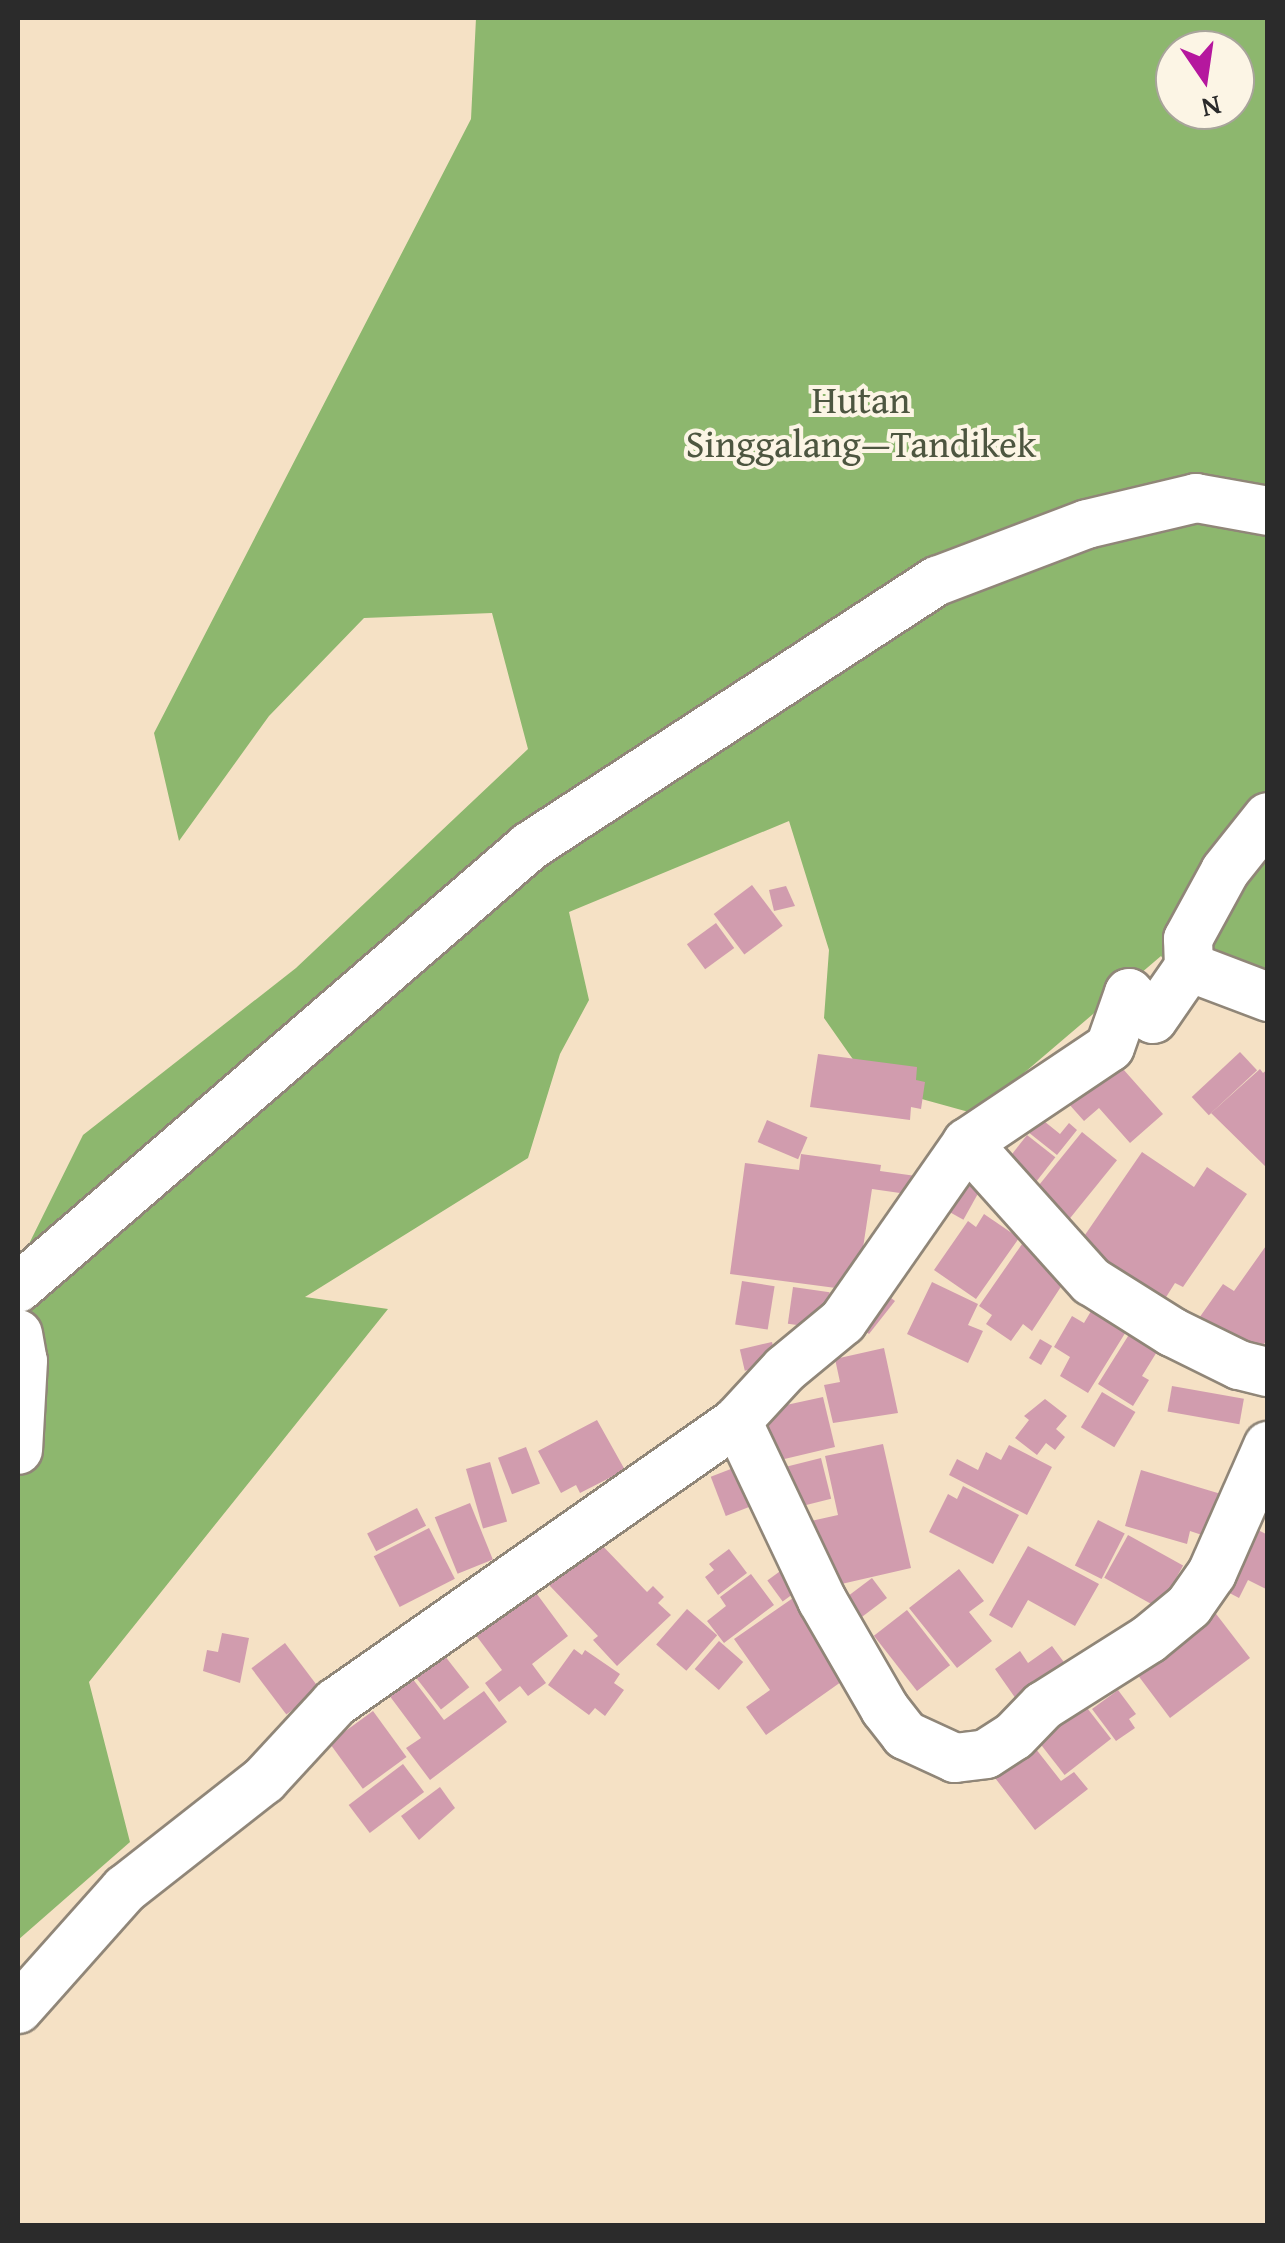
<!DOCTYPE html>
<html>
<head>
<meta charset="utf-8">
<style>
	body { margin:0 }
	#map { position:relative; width:1285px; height:2243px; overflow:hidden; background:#f5e1c5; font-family:"Gentium Book Plus",serif }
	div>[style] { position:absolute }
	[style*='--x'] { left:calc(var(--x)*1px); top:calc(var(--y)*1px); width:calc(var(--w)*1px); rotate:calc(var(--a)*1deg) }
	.forest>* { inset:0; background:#8db76e }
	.building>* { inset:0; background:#d19cae; transform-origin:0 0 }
	.roads { filter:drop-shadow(2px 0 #908678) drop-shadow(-2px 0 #908678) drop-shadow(0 2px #908678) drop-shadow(0 -2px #908678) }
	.street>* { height:48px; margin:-24px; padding:0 24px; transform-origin:24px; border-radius:24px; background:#fff }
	span { translate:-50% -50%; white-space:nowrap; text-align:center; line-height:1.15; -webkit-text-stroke:8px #fcf5e5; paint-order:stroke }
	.park-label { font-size:38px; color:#4d5640 }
	.frame { position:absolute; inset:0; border:20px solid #2b2b2b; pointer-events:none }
	.north { position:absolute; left:1155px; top:30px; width:100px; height:100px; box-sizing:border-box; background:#fcf5e5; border:2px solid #a8a49b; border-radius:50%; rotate:167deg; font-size:28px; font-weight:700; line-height:40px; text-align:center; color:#2b2b2b }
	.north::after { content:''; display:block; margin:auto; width:35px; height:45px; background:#b5179e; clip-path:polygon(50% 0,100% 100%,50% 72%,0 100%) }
</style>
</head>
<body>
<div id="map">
	<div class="forest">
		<div style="clip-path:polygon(evenodd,476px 18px,1267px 18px,1267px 1008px,1169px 967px,1161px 956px,976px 1114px,871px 1085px,824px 1018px,829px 950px,789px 821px,569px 912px,589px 1000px,560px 1054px,528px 1158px,305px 1297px,388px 1309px,89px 1682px,130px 1842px,18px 1940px,18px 1266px,83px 1135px,296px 968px,528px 749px,492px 613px,364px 618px,269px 716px,179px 841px,154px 733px,471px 119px,476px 18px,1175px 50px,1235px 50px,1235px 110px,1175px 110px,1175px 50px)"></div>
	</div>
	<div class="building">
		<div style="left:752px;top:885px;width:51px;height:48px;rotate:53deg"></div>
		<div style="clip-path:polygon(786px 886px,795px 906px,774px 911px,769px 890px)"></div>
		<div style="left:716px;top:923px;width:31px;height:36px;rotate:54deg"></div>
		<div style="clip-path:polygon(1107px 1051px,1163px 1114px,1130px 1143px,1099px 1108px,1084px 1121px,1060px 1094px)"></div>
		<div style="left:1240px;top:1052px;width:25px;height:66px;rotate:47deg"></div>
		<div style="clip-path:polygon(818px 1054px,917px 1067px,916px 1080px,925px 1082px,921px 1109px,911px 1107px,910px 1120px,810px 1107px)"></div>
		<div style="clip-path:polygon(1260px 1069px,1263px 1073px,1268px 1069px,1268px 1169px,1211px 1113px)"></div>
		<div style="clip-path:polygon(1034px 1113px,1060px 1134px,1069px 1123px,1077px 1130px,1057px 1155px,1023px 1128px)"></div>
		<div style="left:767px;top:1120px;width:44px;height:24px;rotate:23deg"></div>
		<div style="left:1082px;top:1132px;width:45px;height:75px;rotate:39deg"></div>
		<div style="left:1027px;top:1135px;width:36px;height:36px;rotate:38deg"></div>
		<div style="clip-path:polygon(1142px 1152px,1194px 1187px,1207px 1167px,1247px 1194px,1183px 1287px,1175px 1283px,1161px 1305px,1076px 1248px)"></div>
		<div style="clip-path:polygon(801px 1154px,881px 1165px,880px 1171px,916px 1176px,914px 1195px,872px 1189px,859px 1274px,851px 1290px,730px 1274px,745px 1163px,799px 1170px)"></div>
		<div style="left:962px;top:1179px;width:21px;height:35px;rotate:29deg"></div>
		<div style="clip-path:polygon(984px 1214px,1019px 1238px,976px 1299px,934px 1270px,968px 1221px,976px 1227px)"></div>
		<div style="clip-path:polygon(1029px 1234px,1066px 1279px,1032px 1331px,1023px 1324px,1011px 1341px,986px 1324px,992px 1315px,979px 1306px)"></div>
		<div style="clip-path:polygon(1268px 1243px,1268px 1338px,1254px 1359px,1197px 1321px,1223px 1284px,1234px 1291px)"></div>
		<div style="left:742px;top:1281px;width:33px;height:44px;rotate:9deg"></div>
		<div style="clip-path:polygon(932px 1282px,978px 1304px,968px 1325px,983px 1331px,968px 1363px,907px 1334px)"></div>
		<div style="left:793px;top:1287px;width:37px;height:37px;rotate:8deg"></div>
		<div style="clip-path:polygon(884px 1293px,895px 1301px,869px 1334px,853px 1322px)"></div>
		<div style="clip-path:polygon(1097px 1301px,1132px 1322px,1088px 1393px,1060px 1376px,1070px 1357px,1054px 1347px,1072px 1316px,1084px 1323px)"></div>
		<div style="clip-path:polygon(1135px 1325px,1163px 1342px,1142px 1376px,1149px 1380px,1133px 1406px,1098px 1384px)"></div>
		<div style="left:1040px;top:1339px;width:14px;height:22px;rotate:30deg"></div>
		<div style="left:772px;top:1342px;width:22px;height:33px;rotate:77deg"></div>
		<div style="clip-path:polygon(884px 1348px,898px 1413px,833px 1423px,824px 1385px,840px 1382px,835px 1359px)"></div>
		<div style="left:1172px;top:1386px;width:73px;height:26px;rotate:10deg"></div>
		<div style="left:1102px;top:1392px;width:39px;height:41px;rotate:31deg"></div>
		<div style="clip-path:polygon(823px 1397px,835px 1447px,776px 1461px,756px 1420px,763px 1410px)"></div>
		<div style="clip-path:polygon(1045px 1399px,1067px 1416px,1056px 1429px,1065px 1437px,1055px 1450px,1046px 1443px,1037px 1455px,1015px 1438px,1029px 1420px,1024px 1416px)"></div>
		<div style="clip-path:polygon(597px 1420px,625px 1470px,580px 1493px,576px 1485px,561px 1493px,538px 1451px)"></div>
		<div style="clip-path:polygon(883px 1444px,911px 1568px,824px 1588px,802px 1523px,838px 1515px,825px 1456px)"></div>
		<div style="clip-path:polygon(1009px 1445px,1052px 1467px,1027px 1515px,949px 1475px,957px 1459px,978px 1470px,986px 1452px,1001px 1460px)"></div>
		<div style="left:526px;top:1447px;width:39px;height:30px;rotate:69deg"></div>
		<div style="left:821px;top:1458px;width:42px;height:37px;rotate:76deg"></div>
		<div style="left:490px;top:1462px;width:62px;height:25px;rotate:74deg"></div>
		<div style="left:749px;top:1462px;width:42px;height:41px;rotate:69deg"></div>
		<div style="clip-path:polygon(1141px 1470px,1221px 1494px,1208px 1537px,1190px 1531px,1187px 1544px,1125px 1526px)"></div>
		<div style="clip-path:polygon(963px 1486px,1019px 1515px,993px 1564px,929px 1532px,948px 1494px,957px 1499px)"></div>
		<div style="left:470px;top:1503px;width:61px;height:38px;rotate:68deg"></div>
		<div style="left:417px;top:1508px;width:20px;height:56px;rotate:63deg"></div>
		<div style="left:1098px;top:1520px;width:30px;height:51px;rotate:27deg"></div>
		<div style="clip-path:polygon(1252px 1527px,1268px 1535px,1268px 1590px,1248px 1580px,1239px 1598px,1220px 1588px)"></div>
		<div style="left:429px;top:1528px;width:57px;height:62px;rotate:63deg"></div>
		<div style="left:1128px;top:1535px;width:63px;height:49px;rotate:29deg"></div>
		<div style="clip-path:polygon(596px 1539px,647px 1592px,653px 1586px,664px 1597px,658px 1603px,671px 1615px,617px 1666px,593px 1640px,598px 1636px,549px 1585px)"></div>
		<div style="clip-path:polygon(1028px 1546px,1099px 1584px,1075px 1626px,1028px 1600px,1012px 1628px,989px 1615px)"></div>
		<div style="clip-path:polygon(729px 1549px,747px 1573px,718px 1595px,705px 1577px,714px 1570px,709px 1564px)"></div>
		<div style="left:790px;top:1564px;width:26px;height:28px;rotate:54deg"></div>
		<div style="clip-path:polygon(959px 1569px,984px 1601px,969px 1612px,992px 1641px,957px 1668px,909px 1608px)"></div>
		<div style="clip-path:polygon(751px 1574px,774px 1605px,724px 1643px,707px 1621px,726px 1606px,720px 1597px)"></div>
		<div style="left:872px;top:1578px;width:25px;height:42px;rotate:53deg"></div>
		<div style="clip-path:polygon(528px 1582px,568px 1636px,532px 1664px,546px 1683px,528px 1696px,520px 1686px,499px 1702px,485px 1683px,502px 1670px,469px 1626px)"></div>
		<div style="clip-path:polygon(793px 1598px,848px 1677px,766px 1735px,746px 1707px,770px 1690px,734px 1639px)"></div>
		<div style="clip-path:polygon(1210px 1606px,1250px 1658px,1170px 1718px,1137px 1674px)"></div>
		<div style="left:687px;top:1609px;width:40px;height:47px;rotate:41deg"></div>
		<div style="left:907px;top:1610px;width:70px;height:42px;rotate:52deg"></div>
		<div style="clip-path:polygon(222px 1633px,249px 1638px,240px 1683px,203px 1671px,207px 1650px,218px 1652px)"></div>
		<div style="left:719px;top:1641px;width:32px;height:37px;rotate:41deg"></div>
		<div style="left:285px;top:1643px;width:58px;height:42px;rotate:53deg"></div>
		<div style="clip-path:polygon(1052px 1646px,1066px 1665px,1016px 1699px,995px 1669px,1020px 1651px,1028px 1663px)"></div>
		<div style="clip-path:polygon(574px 1649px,582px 1655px,585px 1650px,620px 1674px,614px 1683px,624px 1690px,605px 1716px,595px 1708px,589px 1715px,548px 1685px)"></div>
		<div style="left:441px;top:1651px;width:46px;height:36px;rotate:52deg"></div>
		<div style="clip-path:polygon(406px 1670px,444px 1720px,484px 1691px,507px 1722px,430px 1780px,406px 1748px,421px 1738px,383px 1687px)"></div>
		<div style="clip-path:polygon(1118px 1690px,1136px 1714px,1129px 1719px,1135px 1728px,1116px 1741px,1092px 1709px)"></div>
		<div style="left:1084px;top:1704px;width:44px;height:59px;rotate:52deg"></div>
		<div style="left:373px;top:1711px;width:57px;height:54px;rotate:54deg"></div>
		<div style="clip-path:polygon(1032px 1744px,1061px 1781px,1074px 1772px,1088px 1789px,1035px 1830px,992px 1774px)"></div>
		<div style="left:403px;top:1764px;width:35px;height:68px;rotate:53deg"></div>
		<div style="clip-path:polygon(440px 1787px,455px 1808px,419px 1840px,401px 1816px)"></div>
	</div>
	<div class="roads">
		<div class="street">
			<div style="--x:1189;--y:967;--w:28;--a:-92"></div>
			<div style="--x:1188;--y:939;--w:77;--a:-61.4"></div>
			<div style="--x:1225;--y:871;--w:69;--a:-51.5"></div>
			<div style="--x:967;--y:1143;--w:186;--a:48.1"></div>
			<div style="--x:1091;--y:1281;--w:96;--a:32.2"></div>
			<div style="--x:1172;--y:1332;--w:75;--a:26.2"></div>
			<div style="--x:1239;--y:1365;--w:30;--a:14"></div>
			<div style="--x:18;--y:1288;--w:676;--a:-40.8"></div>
			<div style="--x:530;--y:846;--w:486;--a:-33.1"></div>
			<div style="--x:937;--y:581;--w:160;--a:-20.8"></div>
			<div style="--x:1087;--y:524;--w:112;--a:-13.4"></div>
			<div style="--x:1196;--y:498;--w:73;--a:10.2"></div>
			<div style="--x:18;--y:1334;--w:27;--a:80"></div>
			<div style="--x:23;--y:1361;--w:89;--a:93.2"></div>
			<div style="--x:737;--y:1421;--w:198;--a:64.6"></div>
			<div style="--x:822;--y:1600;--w:126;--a:60"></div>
			<div style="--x:885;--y:1709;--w:33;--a:52"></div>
			<div style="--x:905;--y:1735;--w:55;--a:24.7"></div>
			<div style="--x:955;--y:1758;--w:31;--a:-7"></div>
			<div style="--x:986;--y:1754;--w:33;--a:-33"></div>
			<div style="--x:1014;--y:1736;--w:42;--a:-46"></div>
			<div style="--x:1043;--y:1706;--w:125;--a:-32.3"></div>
			<div style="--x:1149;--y:1639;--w:52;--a:-39.5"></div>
			<div style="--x:1189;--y:1606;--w:40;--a:-55.1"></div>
			<div style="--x:1212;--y:1573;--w:139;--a:-66.2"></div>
			<div style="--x:18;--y:2009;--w:161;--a:-48.3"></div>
			<div style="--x:125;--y:1889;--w:177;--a:-38.1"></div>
			<div style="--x:264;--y:1780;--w:105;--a:-47.3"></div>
			<div style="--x:335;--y:1703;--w:491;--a:-35"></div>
			<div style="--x:737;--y:1421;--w:71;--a:-47.3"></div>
			<div style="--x:785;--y:1369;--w:75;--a:-39.6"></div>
			<div style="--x:843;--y:1321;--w:217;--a:-55.1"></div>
			<div style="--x:967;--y:1143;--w:172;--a:-33.9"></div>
			<div style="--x:1110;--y:1047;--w:57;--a:-70.6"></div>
			<div style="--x:1129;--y:993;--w:35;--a:47"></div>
			<div style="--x:1153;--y:1019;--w:63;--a:-55.3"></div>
			<div style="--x:1189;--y:967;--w:85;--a:20.8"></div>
		</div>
	</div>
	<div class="park-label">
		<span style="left:861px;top:422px">Hutan<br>Singgalang—Tandikek</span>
	</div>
	<div class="frame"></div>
	<div class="north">N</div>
</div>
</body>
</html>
